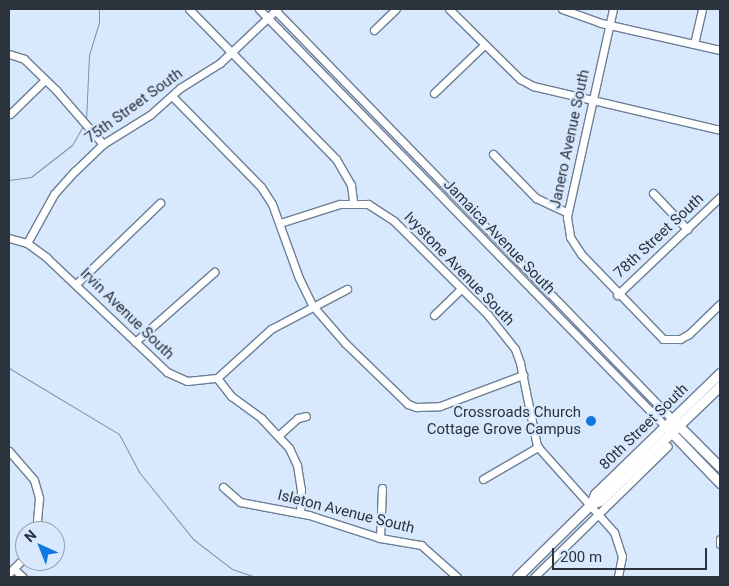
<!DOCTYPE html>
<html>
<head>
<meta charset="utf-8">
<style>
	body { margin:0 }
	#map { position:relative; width:729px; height:586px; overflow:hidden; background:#d8e8fd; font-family:Roboto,sans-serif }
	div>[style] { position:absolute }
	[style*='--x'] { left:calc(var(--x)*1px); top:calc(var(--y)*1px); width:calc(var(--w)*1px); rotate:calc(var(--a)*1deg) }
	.stream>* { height:1px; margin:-0.5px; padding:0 0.5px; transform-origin:0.5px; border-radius:0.5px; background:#7794b8 }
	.roads { filter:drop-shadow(1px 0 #6c7f96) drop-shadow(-1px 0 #6c7f96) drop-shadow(0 1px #6c7f96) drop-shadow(0 -1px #6c7f96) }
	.minor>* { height:7px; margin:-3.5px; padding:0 3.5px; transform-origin:3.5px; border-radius:3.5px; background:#fff }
	.major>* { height:9px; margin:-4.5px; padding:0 4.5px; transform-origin:4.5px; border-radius:4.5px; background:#fff }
	.dots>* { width:14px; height:14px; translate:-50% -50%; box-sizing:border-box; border:2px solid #d8e8fd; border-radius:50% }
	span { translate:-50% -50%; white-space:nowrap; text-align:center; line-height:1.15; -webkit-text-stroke:4.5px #d8e8fd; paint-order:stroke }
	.street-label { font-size:15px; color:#2b333d }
	.poi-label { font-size:15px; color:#2b333d }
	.right { translate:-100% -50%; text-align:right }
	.frame { position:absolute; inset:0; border:10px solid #2b333d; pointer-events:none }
	.north { position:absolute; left:15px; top:521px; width:50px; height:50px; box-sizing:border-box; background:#d8e8fd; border:1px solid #93a0b0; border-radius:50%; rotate:316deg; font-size:14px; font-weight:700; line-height:20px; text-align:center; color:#2b333d }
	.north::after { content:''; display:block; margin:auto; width:18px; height:22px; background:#1178e0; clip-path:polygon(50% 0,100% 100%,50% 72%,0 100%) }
	.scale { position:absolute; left:552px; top:548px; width:155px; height:22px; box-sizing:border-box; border:2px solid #2b333d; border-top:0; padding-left:6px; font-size:15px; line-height:18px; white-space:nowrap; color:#2b333d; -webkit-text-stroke:4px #d8e8fd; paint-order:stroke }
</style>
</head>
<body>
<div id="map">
	<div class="stream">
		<div style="--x:86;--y:121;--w:66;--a:-87.4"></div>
		<div style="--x:89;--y:55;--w:34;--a:-73"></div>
		<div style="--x:99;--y:22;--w:13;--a:-90"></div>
		<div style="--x:9;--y:180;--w:22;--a:-8"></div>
		<div style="--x:31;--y:177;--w:52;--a:-38"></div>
		<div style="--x:72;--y:145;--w:22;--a:-60"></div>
		<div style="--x:9;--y:368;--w:128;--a:31"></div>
		<div style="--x:119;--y:434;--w:43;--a:62.2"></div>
		<div style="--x:139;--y:472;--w:86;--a:51.1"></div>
		<div style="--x:193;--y:539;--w:49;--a:37.6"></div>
		<div style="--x:232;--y:569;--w:24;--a:19"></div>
	</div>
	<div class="roads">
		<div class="minor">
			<div style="--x:189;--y:9;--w:210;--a:45.6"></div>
			<div style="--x:336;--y:159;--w:30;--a:60"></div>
			<div style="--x:351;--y:185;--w:17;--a:83"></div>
			<div style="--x:259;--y:9;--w:582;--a:45.77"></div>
			<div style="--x:274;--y:9;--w:571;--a:45.85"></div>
			<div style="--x:449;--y:9;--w:100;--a:44.6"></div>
			<div style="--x:520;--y:79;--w:15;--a:28"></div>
			<div style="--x:533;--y:86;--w:192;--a:13.2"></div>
			<div style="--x:562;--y:9;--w:41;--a:19.7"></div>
			<div style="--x:601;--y:23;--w:122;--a:12.8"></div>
			<div style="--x:613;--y:9;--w:213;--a:102.5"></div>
			<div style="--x:567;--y:217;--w:20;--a:81"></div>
			<div style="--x:570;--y:237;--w:20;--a:57"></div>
			<div style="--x:581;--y:254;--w:118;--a:46"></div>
			<div style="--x:663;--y:339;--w:17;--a:0"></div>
			<div style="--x:680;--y:339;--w:10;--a:-29"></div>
			<div style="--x:689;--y:334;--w:43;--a:-44.1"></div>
			<div style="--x:374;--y:30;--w:30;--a:-44"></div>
			<div style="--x:694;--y:44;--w:36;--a:-77"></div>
			<div style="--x:9;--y:54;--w:16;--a:18"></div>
			<div style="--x:24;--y:59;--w:45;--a:44.1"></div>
			<div style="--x:56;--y:90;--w:72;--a:49"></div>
			<div style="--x:434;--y:93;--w:69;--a:-43.8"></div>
			<div style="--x:172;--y:96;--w:127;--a:45.6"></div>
			<div style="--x:261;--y:187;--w:20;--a:57"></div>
			<div style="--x:272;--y:204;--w:79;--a:70"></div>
			<div style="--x:299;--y:278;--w:30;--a:64"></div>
			<div style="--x:312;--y:305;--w:50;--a:49"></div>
			<div style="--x:345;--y:343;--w:88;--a:44.1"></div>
			<div style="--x:408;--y:404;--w:9;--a:21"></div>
			<div style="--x:416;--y:407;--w:24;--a:-2"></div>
			<div style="--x:440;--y:406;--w:89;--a:-20.5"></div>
			<div style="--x:10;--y:114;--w:49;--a:-44.2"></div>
			<div style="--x:493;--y:154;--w:62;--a:45.7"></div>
			<div style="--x:536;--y:198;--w:35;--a:25"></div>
			<div style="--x:653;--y:193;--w:50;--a:46.6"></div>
			<div style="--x:280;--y:223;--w:63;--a:-17.6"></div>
			<div style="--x:340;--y:204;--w:28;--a:0"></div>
			<div style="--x:368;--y:204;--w:31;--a:33"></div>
			<div style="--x:394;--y:221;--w:133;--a:45"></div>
			<div style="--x:488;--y:315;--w:43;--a:51.5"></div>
			<div style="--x:515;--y:349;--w:15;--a:70"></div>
			<div style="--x:520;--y:363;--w:85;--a:78.4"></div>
			<div style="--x:537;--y:446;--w:115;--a:48.2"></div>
			<div style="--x:614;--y:532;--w:25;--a:72"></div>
			<div style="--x:622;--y:556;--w:21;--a:101"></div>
			<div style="--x:9;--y:238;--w:19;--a:16"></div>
			<div style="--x:27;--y:243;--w:24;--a:36"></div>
			<div style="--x:46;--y:257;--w:167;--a:43.5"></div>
			<div style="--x:167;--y:372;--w:22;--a:24"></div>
			<div style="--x:187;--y:381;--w:30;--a:-6"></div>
			<div style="--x:217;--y:378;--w:73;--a:-42.2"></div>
			<div style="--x:271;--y:329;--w:86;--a:-27.8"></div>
			<div style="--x:27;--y:243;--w:56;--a:-61.1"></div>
			<div style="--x:54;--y:194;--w:31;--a:-48"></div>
			<div style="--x:75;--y:171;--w:39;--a:-44"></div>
			<div style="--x:103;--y:144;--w:55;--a:-31.7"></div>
			<div style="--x:150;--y:115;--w:40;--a:-42"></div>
			<div style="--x:180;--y:88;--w:47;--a:-32"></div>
			<div style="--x:220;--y:63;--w:79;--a:-43.5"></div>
			<div style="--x:76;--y:284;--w:117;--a:-44"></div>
			<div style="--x:617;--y:295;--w:142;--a:-43.6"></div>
			<div style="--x:434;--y:315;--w:37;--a:-44"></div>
			<div style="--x:135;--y:342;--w:106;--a:-41.5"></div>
			<div style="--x:217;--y:378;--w:23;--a:52"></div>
			<div style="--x:231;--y:396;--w:37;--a:36"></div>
			<div style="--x:261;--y:418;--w:41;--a:47"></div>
			<div style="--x:289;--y:448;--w:19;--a:65"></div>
			<div style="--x:297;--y:465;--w:24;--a:81"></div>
			<div style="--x:301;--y:489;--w:24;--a:92"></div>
			<div style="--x:279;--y:435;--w:25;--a:-42"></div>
			<div style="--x:298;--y:418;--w:8;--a:-14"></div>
			<div style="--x:9;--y:451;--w:38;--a:49"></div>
			<div style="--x:34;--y:480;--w:19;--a:74"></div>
			<div style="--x:39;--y:498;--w:33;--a:95"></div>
			<div style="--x:483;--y:479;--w:64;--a:-30.2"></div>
			<div style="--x:223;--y:487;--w:23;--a:41"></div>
			<div style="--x:240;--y:502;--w:70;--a:10.7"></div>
			<div style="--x:309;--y:515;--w:75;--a:17.9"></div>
			<div style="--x:380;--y:538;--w:42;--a:9.7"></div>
			<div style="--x:421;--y:545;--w:48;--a:41.6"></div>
			<div style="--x:380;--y:538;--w:50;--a:-87.7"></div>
			<div style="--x:720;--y:539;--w:5;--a:90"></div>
			<div style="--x:14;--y:569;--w:12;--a:42"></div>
			<div style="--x:9;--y:573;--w:23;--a:-45"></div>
			<div style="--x:534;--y:577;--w:187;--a:-44.4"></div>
		</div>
		<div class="major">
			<div style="--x:676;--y:423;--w:62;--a:45"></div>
			<div style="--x:669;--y:430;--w:74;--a:46.1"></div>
			<div style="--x:591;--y:504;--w:9;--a:-18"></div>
			<div style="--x:600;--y:501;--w:166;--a:-43.8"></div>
			<div style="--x:517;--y:577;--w:104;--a:-44.6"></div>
			<div style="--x:591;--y:504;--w:11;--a:-68"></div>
			<div style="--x:595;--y:494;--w:174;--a:-44.1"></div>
		</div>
	</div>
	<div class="dots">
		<div style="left:591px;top:421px;background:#1178e0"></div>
	</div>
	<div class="street-label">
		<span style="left:134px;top:106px;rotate:-36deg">75th Street South</span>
		<span style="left:570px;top:139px;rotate:-78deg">Janero Avenue South</span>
		<span style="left:659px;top:236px;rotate:-43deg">78th Street South</span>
		<span style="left:499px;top:237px;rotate:46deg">Jamaica Avenue South</span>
		<span style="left:459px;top:269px;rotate:46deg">Ivystone Avenue South</span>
		<span style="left:127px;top:314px;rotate:44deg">Irvin Avenue South</span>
		<span style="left:644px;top:427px;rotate:-44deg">80th Street South</span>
		<span style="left:346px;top:512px;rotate:14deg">Isleton Avenue South</span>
	</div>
	<div class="poi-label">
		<span class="right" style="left:581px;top:421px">Crossroads Church<br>Cottage Grove Campus</span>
	</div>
	<div class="frame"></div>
	<div class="north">N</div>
	<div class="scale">200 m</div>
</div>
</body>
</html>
